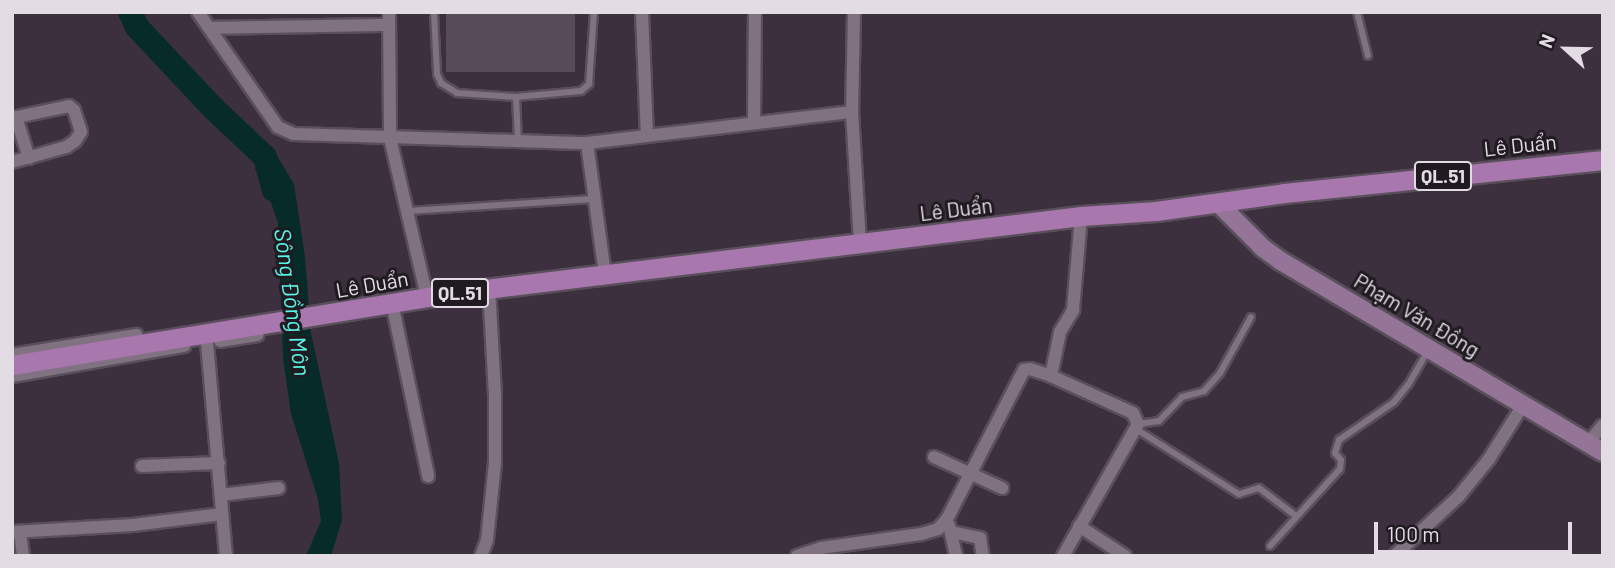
<!DOCTYPE html>
<html>
<head>
<meta charset="utf-8">
<style>
	body { margin:0 }
	#map { position:relative; width:1615px; height:568px; overflow:hidden; background:#3d303e; font-family:Barlow,sans-serif }
	div>[style] { position:absolute }
	[style*='--x'] { left:calc(var(--x)*1px); top:calc(var(--y)*1px); width:calc(var(--w)*1px); rotate:calc(var(--a)*1deg) }
	.water>* { inset:0; background:#062b28 }
	.river>* { height:24px; margin:-12px; padding:0 12px; transform-origin:12px; border-radius:12px; background:#062b28 }
	.building>* { inset:0; background:#574a59; transform-origin:0 0 }
	.roads { filter:drop-shadow(2px 0 #594f5b) drop-shadow(-2px 0 #594f5b) drop-shadow(0 2px #594f5b) drop-shadow(0 -2px #594f5b) }
	.service>* { height:6px; margin:-3px; padding:0 3px; transform-origin:3px; border-radius:3px; background:#807281 }
	.minor>* { height:12px; margin:-6px; padding:0 6px; transform-origin:6px; border-radius:6px; background:#807281 }
	.secondary>* { height:18px; margin:-9px; padding:0 9px; transform-origin:9px; border-radius:9px; background:#947497 }
	.primary>* { height:19px; margin:-9.5px; padding:0 9.5px; transform-origin:9.5px; border-radius:9.5px; background:#a877ad }
	span { translate:-50% -50%; white-space:nowrap; text-align:center; line-height:1.15; -webkit-text-stroke:6px #201b21; paint-order:stroke }
	.shield-label span { padding:2px 5px; background:#201b21; border:2px solid; border-radius:5px; -webkit-text-stroke-width:0 }
	.shield-label { font-size:19px; color:#e4dce5; font-weight:700 }
	.street-label { font-size:21px; color:#e4dce5 }
	.water-label { font-size:23px; color:#57f6e8; font-style:italic }
	.frame { position:absolute; inset:0; border:14px solid #e4dce5; pointer-events:none }
	.north { position:absolute; left:1531px; top:14px; width:70px; height:70px; -webkit-text-stroke:5px #201b21; paint-order:stroke; rotate:292deg; font-size:19px; font-weight:700; line-height:28px; text-align:center; color:#e4dce5 }
	.north::after { content:''; display:block; margin:auto; width:24px; height:32px; background:#e4dce5; clip-path:polygon(50% 0,100% 100%,50% 72%,0 100%) }
	.scale { position:absolute; left:1374px; top:522px; width:198px; height:32px; box-sizing:border-box; border:4px solid #e4dce5; border-top:0; padding-left:9px; font-size:21px; line-height:24px; white-space:nowrap; color:#e4dce5; -webkit-text-stroke:5px #201b21; paint-order:stroke }
</style>
</head>
<body>
<div id="map">
	<div class="water">
		<div style="clip-path:polygon(273px 149px,294px 184px,305px 257px,311px 333px,339px 463px,342px 520px,331px 556px,306px 556px,321px 521px,318px 499px,291px 414px,283px 358px,278px 223px,266px 188px,255px 169px)"></div>
	</div>
	<div class="river">
		<div style="--x:130;--y:12;--w:17;--a:65"></div>
		<div style="--x:137;--y:27;--w:111;--a:46.8"></div>
		<div style="--x:213;--y:108;--w:71;--a:43.3"></div>
		<div style="--x:265;--y:157;--w:34;--a:75"></div>
	</div>
	<div class="building">
		<div style="left:446px;top:12px;width:129px;height:60px"></div>
	</div>
	<div class="roads">
		<div class="service">
			<div style="--x:434;--y:12;--w:62;--a:87.2"></div>
			<div style="--x:437;--y:74;--w:10;--a:66"></div>
			<div style="--x:441;--y:83;--w:19;--a:32"></div>
			<div style="--x:457;--y:93;--w:59;--a:3.9"></div>
			<div style="--x:516;--y:97;--w:65;--a:-5.3"></div>
			<div style="--x:581;--y:91;--w:11;--a:-41"></div>
			<div style="--x:589;--y:84;--w:72;--a:-86"></div>
			<div style="--x:1357;--y:12;--w:45;--a:76"></div>
			<div style="--x:516;--y:97;--w:44;--a:87.4"></div>
			<div style="--x:407;--y:211;--w:187;--a:-3.7"></div>
			<div style="--x:1138;--y:424;--w:21;--a:-8"></div>
			<div style="--x:1159;--y:421;--w:33;--a:-46"></div>
			<div style="--x:1182;--y:397;--w:23;--a:-15"></div>
			<div style="--x:1204;--y:391;--w:24;--a:-48"></div>
			<div style="--x:1220;--y:373;--w:64;--a:-61"></div>
			<div style="--x:1136;--y:429;--w:122;--a:32.3"></div>
			<div style="--x:1239;--y:494;--w:21;--a:-17"></div>
			<div style="--x:1259;--y:488;--w:46;--a:37.1"></div>
			<div style="--x:1270;--y:546;--w:104;--a:-47.7"></div>
			<div style="--x:1340;--y:469;--w:9;--a:-84"></div>
			<div style="--x:1341;--y:460;--w:9;--a:-131"></div>
			<div style="--x:1335;--y:453;--w:14;--a:-73"></div>
			<div style="--x:1339;--y:440;--w:67;--a:-34.6"></div>
			<div style="--x:1394;--y:402;--w:22;--a:-51"></div>
			<div style="--x:1408;--y:385;--w:42;--a:-59.7"></div>
		</div>
		<div class="minor">
			<div style="--x:198;--y:12;--w:140;--a:55.2"></div>
			<div style="--x:278;--y:127;--w:17;--a:24"></div>
			<div style="--x:294;--y:134;--w:293;--a:1.8"></div>
			<div style="--x:587;--y:143;--w:267;--a:-6.7"></div>
			<div style="--x:389;--y:12;--w:126;--a:89.5"></div>
			<div style="--x:390;--y:138;--w:163;--a:76.9"></div>
			<div style="--x:642;--y:12;--w:123;--a:87.7"></div>
			<div style="--x:854;--y:12;--w:100;--a:91.1"></div>
			<div style="--x:852;--y:112;--w:132;--a:86.5"></div>
			<div style="--x:209;--y:28;--w:180;--a:-1"></div>
			<div style="--x:16;--y:117;--w:43;--a:72.4"></div>
			<div style="--x:12;--y:118;--w:58;--a:-11.9"></div>
			<div style="--x:69;--y:106;--w:6;--a:39"></div>
			<div style="--x:74;--y:110;--w:23;--a:72"></div>
			<div style="--x:81;--y:132;--w:11;--a:124"></div>
			<div style="--x:75;--y:141;--w:11;--a:146"></div>
			<div style="--x:66;--y:147;--w:56;--a:164.5"></div>
			<div style="--x:754;--y:122;--w:110;--a:-89.5"></div>
			<div style="--x:587;--y:143;--w:133;--a:82.2"></div>
			<div style="--x:392;--y:303;--w:177;--a:78.2"></div>
			<div style="--x:206;--y:332;--w:225;--a:84.9"></div>
			<div style="--x:220;--y:341;--w:38;--a:-9"></div>
			<div style="--x:12;--y:355;--w:126;--a:-9.2"></div>
			<div style="--x:12;--y:376;--w:175;--a:-9.9"></div>
			<div style="--x:1051;--y:376;--w:90;--a:24.3"></div>
			<div style="--x:1133;--y:413;--w:12;--a:66"></div>
			<div style="--x:1138;--y:424;--w:152;--a:119.6"></div>
			<div style="--x:1588;--y:443;--w:23;--a:-50"></div>
			<div style="--x:934;--y:457;--w:75;--a:24.5"></div>
			<div style="--x:142;--y:466;--w:77;--a:-2.2"></div>
			<div style="--x:221;--y:495;--w:58;--a:-6.9"></div>
			<div style="--x:949;--y:525;--w:32;--a:77"></div>
			<div style="--x:1079;--y:526;--w:55;--a:33.1"></div>
			<div style="--x:12;--y:532;--w:121;--a:-3.3"></div>
			<div style="--x:133;--y:525;--w:90;--a:-7"></div>
			<div style="--x:20;--y:532;--w:24;--a:83"></div>
			<div style="--x:952;--y:532;--w:29;--a:12"></div>
			<div style="--x:980;--y:538;--w:18;--a:81"></div>
			<div style="--x:481;--y:556;--w:17;--a:-69"></div>
			<div style="--x:487;--y:540;--w:78;--a:-84.1"></div>
			<div style="--x:495;--y:462;--w:67;--a:-90"></div>
			<div style="--x:495;--y:395;--w:106;--a:-93.2"></div>
			<div style="--x:797;--y:556;--w:25;--a:-18"></div>
			<div style="--x:821;--y:548;--w:101;--a:-8"></div>
			<div style="--x:921;--y:534;--w:18;--a:-16"></div>
			<div style="--x:938;--y:529;--w:13;--a:-48"></div>
			<div style="--x:947;--y:519;--w:168;--a:-62.7"></div>
			<div style="--x:1024;--y:370;--w:6;--a:-9"></div>
			<div style="--x:1030;--y:369;--w:22;--a:18"></div>
			<div style="--x:1051;--y:376;--w:45;--a:-78.4"></div>
			<div style="--x:1060;--y:332;--w:26;--a:-59"></div>
			<div style="--x:1073;--y:310;--w:94;--a:-85.1"></div>
			<div style="--x:1394;--y:556;--w:88;--a:-42.7"></div>
			<div style="--x:1459;--y:496;--w:48;--a:-51"></div>
			<div style="--x:1489;--y:459;--w:64;--a:-57.8"></div>
		</div>
		<div class="secondary">
			<div style="--x:1218;--y:203;--w:64;--a:45"></div>
			<div style="--x:1263;--y:248;--w:22;--a:36"></div>
			<div style="--x:1281;--y:261;--w:374;--a:30.7"></div>
		</div>
		<div class="primary">
			<div style="--x:12;--y:365;--w:447;--a:-9.3"></div>
			<div style="--x:453;--y:293;--w:633;--a:-6.99"></div>
			<div style="--x:1081;--y:216;--w:75;--a:-3.8"></div>
			<div style="--x:1156;--y:211;--w:129;--a:-8"></div>
			<div style="--x:1284;--y:193;--w:321;--a:-5.9"></div>
		</div>
	</div>
	<div class="shield-label">
		<span style="left:1443px;top:176px">QL.51</span>
		<span style="left:460px;top:293px">QL.51</span>
	</div>
	<div class="street-label">
		<span style="left:1520px;top:145px;rotate:-6deg">Lê Duẩn</span>
		<span style="left:956px;top:209px;rotate:-7deg">Lê Duẩn</span>
		<span style="left:372px;top:284px;rotate:-10deg">Lê Duẩn</span>
		<span style="left:1417px;top:315px;rotate:31deg">Phạm Văn Đồng</span>
	</div>
	<div class="water-label">
		<span style="left:293px;top:302px;rotate:82deg">Sông Đồng Môn</span>
	</div>
	<div class="frame"></div>
	<div class="north">N</div>
	<div class="scale">100 m</div>
</div>
</body>
</html>
